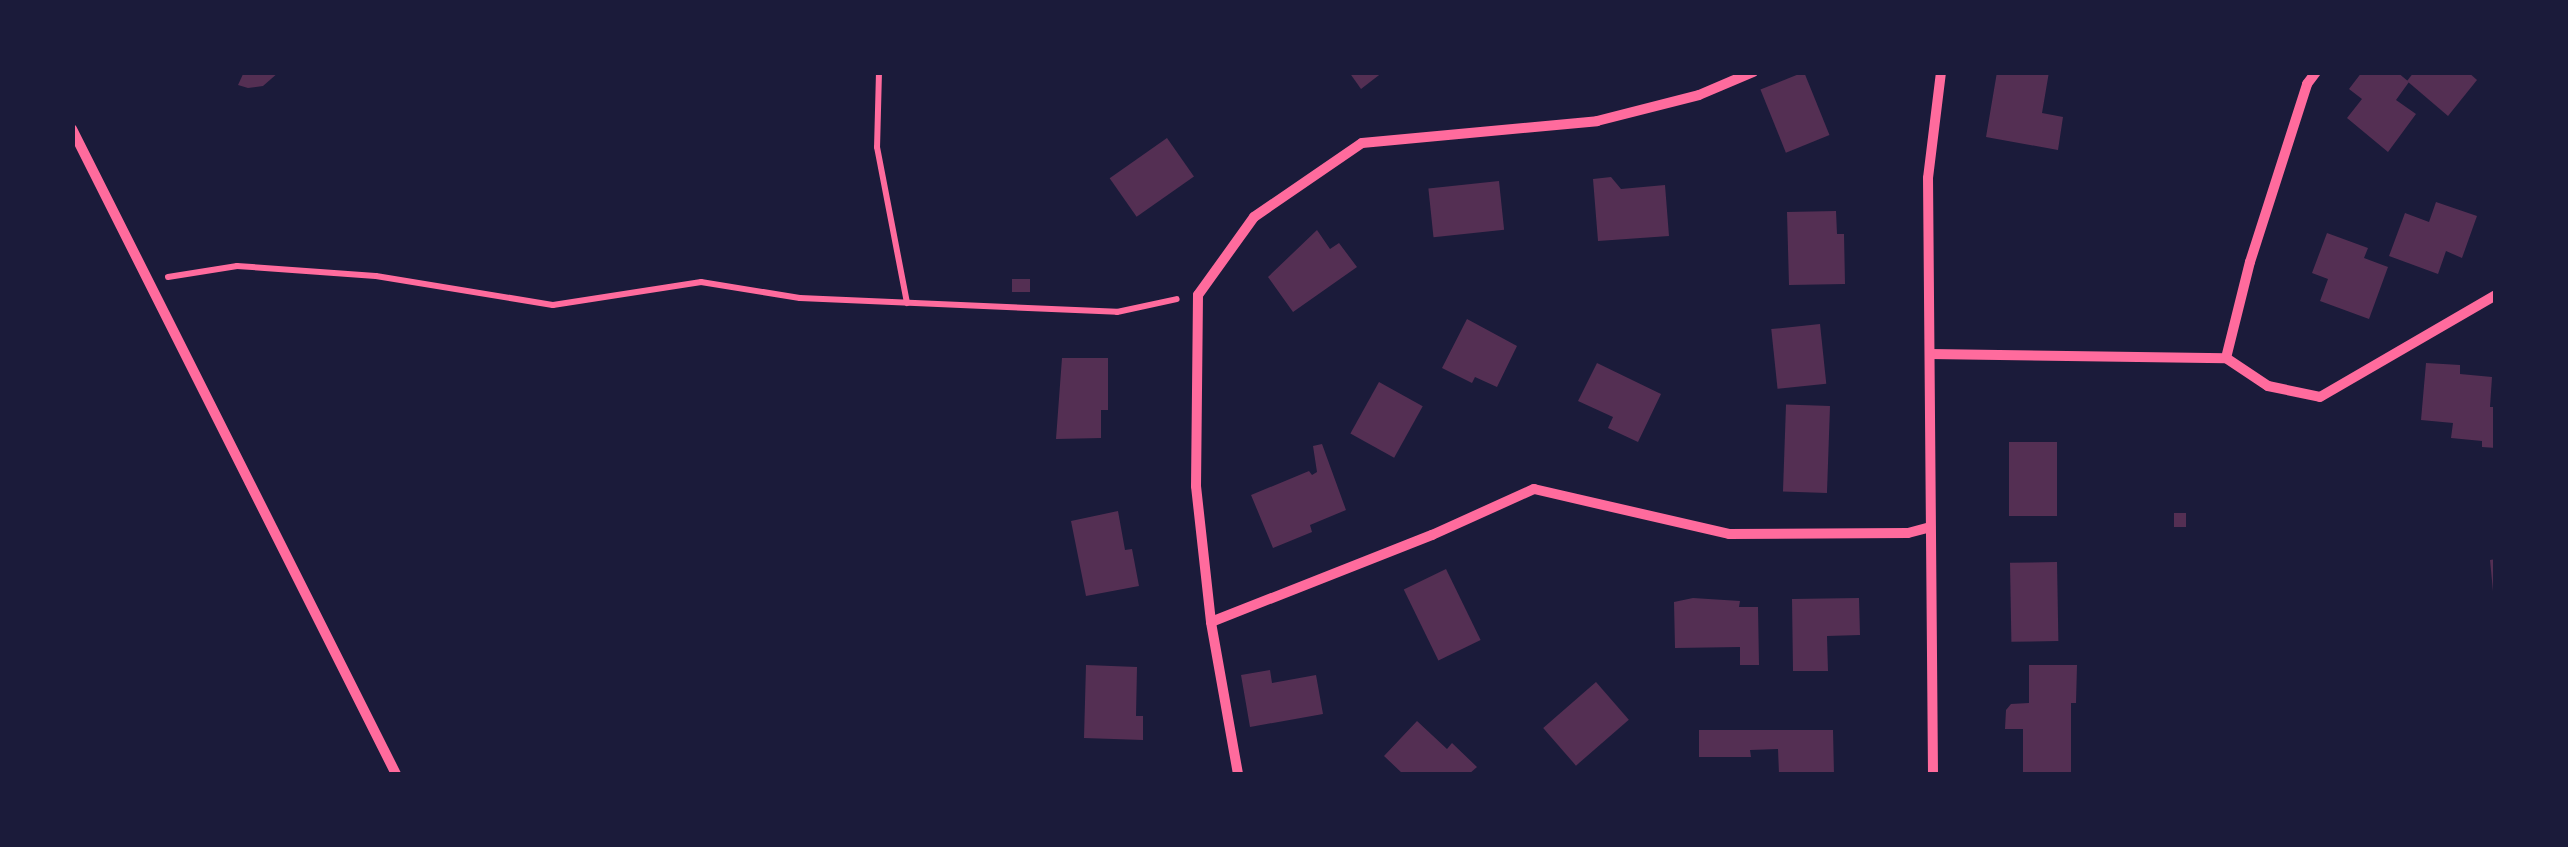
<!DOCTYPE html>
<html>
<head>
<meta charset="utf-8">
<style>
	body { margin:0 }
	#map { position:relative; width:2568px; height:847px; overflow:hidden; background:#1b1b3a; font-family:"Roboto Condensed",sans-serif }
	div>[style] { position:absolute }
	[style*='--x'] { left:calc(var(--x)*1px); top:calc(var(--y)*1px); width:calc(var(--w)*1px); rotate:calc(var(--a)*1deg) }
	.building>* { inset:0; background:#542f53; transform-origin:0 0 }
	.path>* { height:6px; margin:-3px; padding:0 3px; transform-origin:3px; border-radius:3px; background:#ff6b9d }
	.minor>* { height:10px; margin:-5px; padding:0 5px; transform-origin:5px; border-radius:5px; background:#ff6b9d }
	span { translate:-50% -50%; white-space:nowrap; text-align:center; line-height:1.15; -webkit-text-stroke:8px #1b1b3a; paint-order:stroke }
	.frame { position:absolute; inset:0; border:75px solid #1b1b3a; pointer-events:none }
</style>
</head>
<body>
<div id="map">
	<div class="building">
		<div style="clip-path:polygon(244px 72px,279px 72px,263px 86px,248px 88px,238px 85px)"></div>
		<div style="clip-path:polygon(1349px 72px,1383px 72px,1361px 89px)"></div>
		<div style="left:1804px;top:72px;width:68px;height:47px;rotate:68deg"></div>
		<div style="clip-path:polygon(1997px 72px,2049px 72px,2042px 113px,2063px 117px,2058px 150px,1986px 137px)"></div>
		<div style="clip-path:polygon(2362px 72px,2397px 72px,2409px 82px,2396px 100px,2416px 114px,2388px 152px,2347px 118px,2362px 99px,2349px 89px)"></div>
		<div style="clip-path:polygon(2414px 72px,2468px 72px,2477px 80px,2448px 116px,2407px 81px)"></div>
		<div style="left:1167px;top:138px;width:47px;height:70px;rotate:55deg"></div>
		<div style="clip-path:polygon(1611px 177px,1621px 189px,1665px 185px,1669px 236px,1598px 241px,1593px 179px)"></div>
		<div style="left:1499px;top:181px;width:49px;height:71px;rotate:84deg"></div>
		<div style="clip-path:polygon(2436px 202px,2477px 216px,2462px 258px,2446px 251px,2438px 274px,2389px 256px,2405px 213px,2429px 222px)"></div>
		<div style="clip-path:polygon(1836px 211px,1837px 234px,1844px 234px,1845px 284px,1789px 285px,1787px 212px)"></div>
		<div style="clip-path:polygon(1317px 230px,1330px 249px,1339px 243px,1357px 267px,1293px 312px,1268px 277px)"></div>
		<div style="clip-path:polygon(2327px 233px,2368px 248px,2364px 258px,2388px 267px,2369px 319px,2320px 301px,2328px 279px,2312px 273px)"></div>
		<div style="left:1012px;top:279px;width:18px;height:13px"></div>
		<div style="clip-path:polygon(1467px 319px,1517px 346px,1497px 387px,1475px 377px,1472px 383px,1442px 368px)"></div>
		<div style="left:1820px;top:324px;width:60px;height:49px;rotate:84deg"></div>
		<div style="clip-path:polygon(1062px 358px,1108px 358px,1108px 410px,1101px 410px,1101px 438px,1056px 439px)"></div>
		<div style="clip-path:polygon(1597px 363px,1661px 394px,1638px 442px,1608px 428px,1613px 417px,1578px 401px)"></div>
		<div style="clip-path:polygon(2426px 363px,2460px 365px,2460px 374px,2492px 377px,2490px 407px,2496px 407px,2496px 448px,2482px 447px,2482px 441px,2451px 438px,2453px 423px,2421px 420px)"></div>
		<div style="left:1379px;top:382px;width:50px;height:59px;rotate:29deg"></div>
		<div style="left:1830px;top:406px;width:87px;height:44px;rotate:92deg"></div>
		<div style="left:2057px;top:442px;width:74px;height:48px;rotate:90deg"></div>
		<div style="clip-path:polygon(1322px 444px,1346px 510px,1310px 525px,1312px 532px,1273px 548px,1251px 495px,1309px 471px,1312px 475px,1317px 472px,1313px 446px)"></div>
		<div style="clip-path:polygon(1118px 511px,1125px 550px,1132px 549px,1139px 586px,1086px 596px,1071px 521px)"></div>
		<div style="left:2174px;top:513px;width:12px;height:14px"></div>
		<div style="clip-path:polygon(2496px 559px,2496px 591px,2493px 591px,2490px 560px)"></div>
		<div style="left:2057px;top:562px;width:79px;height:47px;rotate:89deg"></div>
		<div style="left:1446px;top:569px;width:79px;height:47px;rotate:64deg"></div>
		<div style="clip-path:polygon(1693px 598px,1740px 601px,1739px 607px,1758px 607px,1759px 665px,1740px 665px,1740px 647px,1675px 648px,1674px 602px)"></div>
		<div style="clip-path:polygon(1859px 598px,1860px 635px,1827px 636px,1828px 671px,1793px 671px,1792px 599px)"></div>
		<div style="clip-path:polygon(1086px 665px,1137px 667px,1136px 716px,1143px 716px,1143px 740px,1084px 738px)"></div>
		<div style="clip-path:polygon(2029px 665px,2077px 665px,2076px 703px,2071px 703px,2071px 774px,2023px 774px,2023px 729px,2005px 729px,2006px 710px,2011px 704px,2029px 703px)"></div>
		<div style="clip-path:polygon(1270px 670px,1272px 683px,1316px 675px,1323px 714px,1250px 727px,1241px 675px)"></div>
		<div style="left:1596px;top:682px;width:50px;height:70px;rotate:49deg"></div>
		<div style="clip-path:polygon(1417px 721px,1447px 749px,1452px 743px,1477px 767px,1469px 774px,1403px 774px,1384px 756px)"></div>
		<div style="clip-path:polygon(1699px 730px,1833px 730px,1834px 774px,1779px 774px,1778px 749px,1750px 750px,1751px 757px,1699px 757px)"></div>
	</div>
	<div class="path">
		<div style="--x:879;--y:72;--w:75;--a:91.5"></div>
		<div style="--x:877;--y:147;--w:159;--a:79.1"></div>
		<div style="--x:2496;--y:219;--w:17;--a:90"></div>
		<div style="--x:168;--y:277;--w:70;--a:-9.1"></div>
		<div style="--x:237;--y:266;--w:139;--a:4.1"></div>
		<div style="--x:376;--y:276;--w:179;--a:9.3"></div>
		<div style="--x:553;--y:305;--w:150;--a:-8.8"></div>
		<div style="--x:701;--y:282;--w:100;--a:9.2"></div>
		<div style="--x:800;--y:298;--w:317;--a:2.5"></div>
		<div style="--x:1117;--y:312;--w:61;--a:-12.2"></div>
	</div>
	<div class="minor">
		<div style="--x:72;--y:129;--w:722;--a:63.33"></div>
		<div style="--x:1930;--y:354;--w:296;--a:0.8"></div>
		<div style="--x:2226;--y:358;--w:50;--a:33.7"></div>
		<div style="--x:2268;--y:386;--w:53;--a:11.9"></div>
		<div style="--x:2320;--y:397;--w:203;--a:-30.1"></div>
		<div style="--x:2226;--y:358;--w:99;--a:-76"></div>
		<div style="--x:2250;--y:262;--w:187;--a:-72.2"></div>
		<div style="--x:2307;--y:84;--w:15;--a:-53"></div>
		<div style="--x:1211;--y:622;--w:238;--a:-21.5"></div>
		<div style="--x:1432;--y:535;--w:112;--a:-24.3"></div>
		<div style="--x:1534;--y:489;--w:200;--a:13"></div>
		<div style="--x:1729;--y:534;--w:179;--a:-0.3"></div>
		<div style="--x:1908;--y:533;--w:23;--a:-15"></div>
		<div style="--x:1238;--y:774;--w:154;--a:-100.1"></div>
		<div style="--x:1211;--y:622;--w:137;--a:-96.3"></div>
		<div style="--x:1196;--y:486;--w:191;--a:-89.4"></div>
		<div style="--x:1198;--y:295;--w:96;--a:-54.3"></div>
		<div style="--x:1254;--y:217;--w:131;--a:-34.4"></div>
		<div style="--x:1362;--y:143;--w:236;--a:-5.3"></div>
		<div style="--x:1597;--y:121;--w:105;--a:-14.3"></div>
		<div style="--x:1699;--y:95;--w:59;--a:-23.1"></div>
		<div style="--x:1933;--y:774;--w:596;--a:-90.48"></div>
		<div style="--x:1928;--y:178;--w:107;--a:-83"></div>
	</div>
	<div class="frame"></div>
</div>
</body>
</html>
